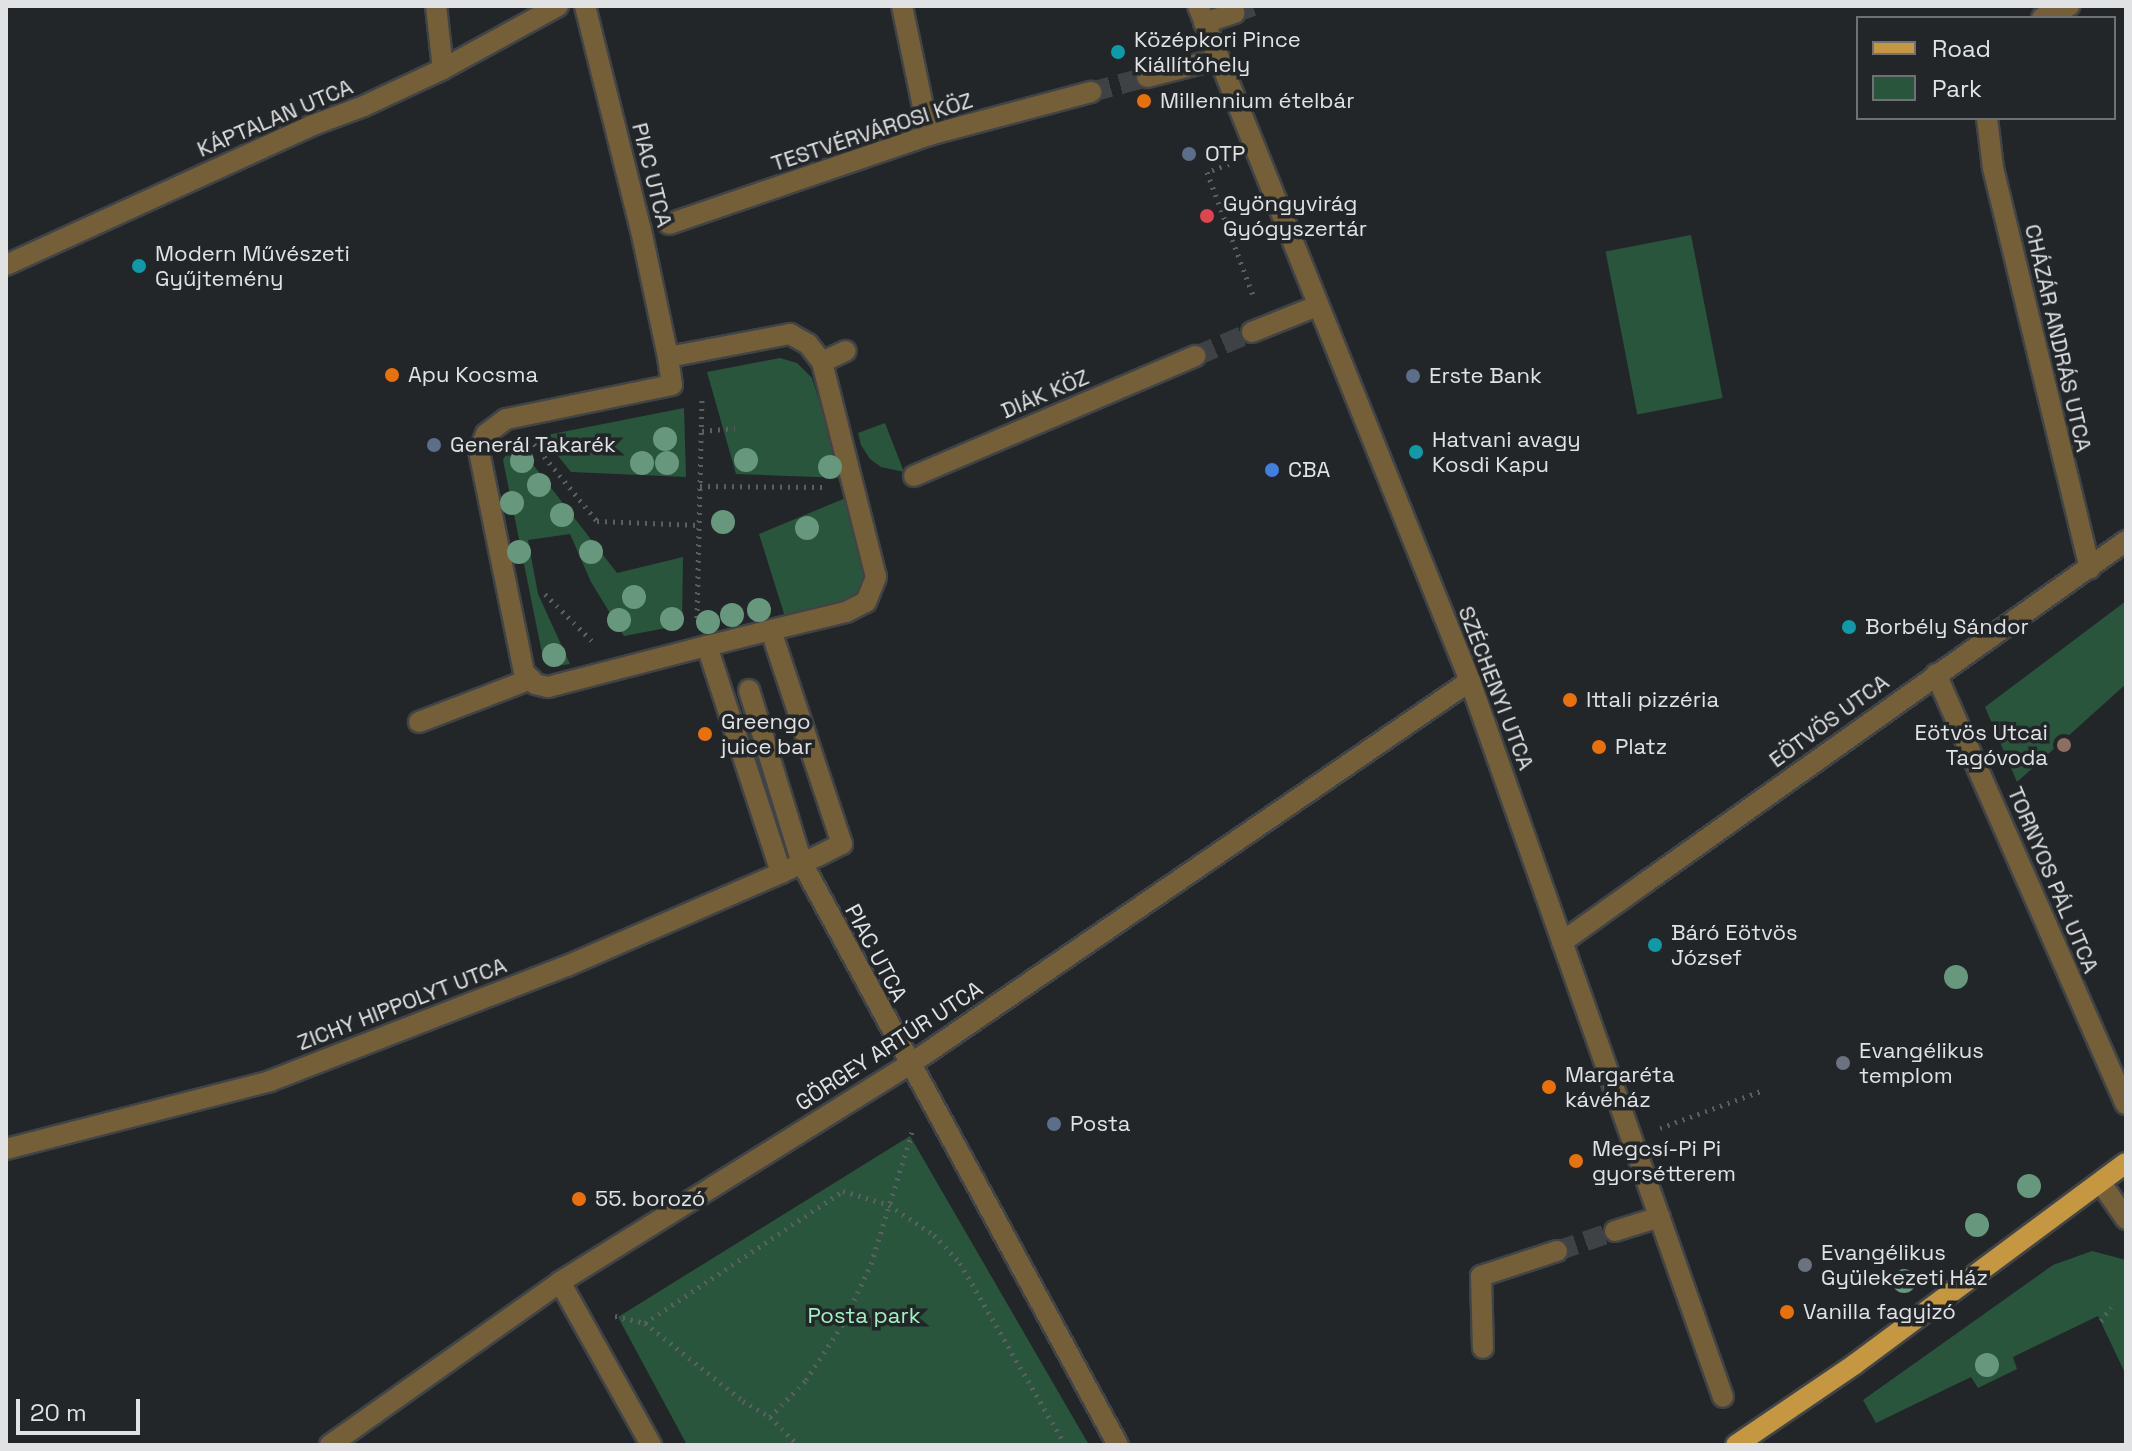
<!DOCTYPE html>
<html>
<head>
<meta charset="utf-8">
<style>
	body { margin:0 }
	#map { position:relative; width:2132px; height:1451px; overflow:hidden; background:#232629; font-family:"Space Grotesk",sans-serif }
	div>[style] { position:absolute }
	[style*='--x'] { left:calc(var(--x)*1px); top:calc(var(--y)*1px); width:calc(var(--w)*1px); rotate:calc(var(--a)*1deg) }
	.green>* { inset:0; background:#29553c; transform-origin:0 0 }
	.pedestrian-tunnel>* { height:20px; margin-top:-10px; transform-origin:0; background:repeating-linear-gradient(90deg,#3f4245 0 20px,transparent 0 30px) }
	.path>* { height:5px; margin-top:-2.5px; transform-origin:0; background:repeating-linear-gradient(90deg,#5c5f62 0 2px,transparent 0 8px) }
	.roads { filter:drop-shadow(2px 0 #414447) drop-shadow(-2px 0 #414447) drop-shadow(0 2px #414447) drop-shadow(0 -2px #414447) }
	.service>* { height:20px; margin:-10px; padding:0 10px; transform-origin:10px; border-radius:10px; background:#755f38 }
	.pedestrian>* { height:20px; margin:-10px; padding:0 10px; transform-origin:10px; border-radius:10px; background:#755f38 }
	.minor>* { height:20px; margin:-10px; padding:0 10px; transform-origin:10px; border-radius:10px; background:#755f38 }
	.primary>* { height:20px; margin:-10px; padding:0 10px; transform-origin:10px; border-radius:10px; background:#c49740 }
	.trees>* { width:24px; height:24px; margin:-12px; border-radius:50%; background:#67977d }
	.dots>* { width:22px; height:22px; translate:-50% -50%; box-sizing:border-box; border:4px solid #232629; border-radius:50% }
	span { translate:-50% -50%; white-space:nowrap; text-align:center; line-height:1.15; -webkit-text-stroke:7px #232629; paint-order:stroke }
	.poi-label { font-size:22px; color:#e0e2e4 }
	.left { translate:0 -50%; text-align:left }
	.right { translate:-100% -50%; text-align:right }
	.street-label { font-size:22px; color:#e0e2e4 }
	.park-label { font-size:22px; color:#9ff3c1 }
	.frame { position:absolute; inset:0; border:8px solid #e0e2e4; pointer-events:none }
	.legend { position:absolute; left:1856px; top:16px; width:260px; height:104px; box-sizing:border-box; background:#232629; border:2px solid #6f7174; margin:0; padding:10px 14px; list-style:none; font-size:24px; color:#e0e2e4 }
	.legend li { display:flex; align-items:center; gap:16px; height:40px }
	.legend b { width:40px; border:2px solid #6f7174 }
	.scale { position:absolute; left:16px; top:1399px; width:124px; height:36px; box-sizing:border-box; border:4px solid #e0e2e4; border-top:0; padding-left:10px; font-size:24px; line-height:28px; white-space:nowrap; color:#e0e2e4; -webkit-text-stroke:6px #232629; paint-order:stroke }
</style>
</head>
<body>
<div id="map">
	<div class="green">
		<div style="left:1691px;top:235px;width:166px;height:87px;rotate:79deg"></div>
		<div style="clip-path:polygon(780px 358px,797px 363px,812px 378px,843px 478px,736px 474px,707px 372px)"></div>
		<div style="clip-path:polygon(684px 408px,686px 477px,571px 472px,542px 436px)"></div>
		<div style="clip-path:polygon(885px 423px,904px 472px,881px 467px,870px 459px,861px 445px,858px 433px)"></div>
		<div style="clip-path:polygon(514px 440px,617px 573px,683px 557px,682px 625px,624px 636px,591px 582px,570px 534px,528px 540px,538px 594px,570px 664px,555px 666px,543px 658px,503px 460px)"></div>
		<div style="clip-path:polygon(848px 497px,868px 574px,859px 594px,843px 606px,786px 620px,759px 534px)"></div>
		<div style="clip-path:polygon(2126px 601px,2126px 684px,2017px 782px,1985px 707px)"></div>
		<div style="clip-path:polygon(910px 1136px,1089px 1445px,687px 1445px,618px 1317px)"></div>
		<div style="clip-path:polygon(2092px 1251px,2126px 1260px,2126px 1375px,2098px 1316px,2013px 1357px,2017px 1369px,1978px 1388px,1971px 1377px,1876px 1423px,1863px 1400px,2053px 1265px)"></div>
	</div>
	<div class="pedestrian-tunnel">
		<div style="--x:1234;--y:13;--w:20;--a:-20"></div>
		<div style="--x:1091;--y:92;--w:58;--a:-15"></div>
		<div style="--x:1196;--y:356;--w:61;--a:-23.2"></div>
		<div style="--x:1557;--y:1251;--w:61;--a:-19"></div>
	</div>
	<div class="path">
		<div style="--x:1229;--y:164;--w:23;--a:160"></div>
		<div style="--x:1207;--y:172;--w:134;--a:69.5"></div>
		<div style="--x:702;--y:431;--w:33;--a:-5"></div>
		<div style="--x:534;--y:444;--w:99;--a:50.7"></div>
		<div style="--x:597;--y:521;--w:102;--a:2.2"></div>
		<div style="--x:700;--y:486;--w:122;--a:0.5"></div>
		<div style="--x:545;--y:594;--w:69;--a:45"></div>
		<div style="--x:697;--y:618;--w:222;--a:-88.7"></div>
		<div style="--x:1660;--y:1128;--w:108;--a:-20.1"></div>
		<div style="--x:615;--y:1316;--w:31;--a:13"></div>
		<div style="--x:645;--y:1323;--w:125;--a:38.5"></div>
		<div style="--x:743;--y:1401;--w:31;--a:31"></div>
		<div style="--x:770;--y:1417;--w:40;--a:45"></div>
		<div style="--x:2101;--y:1321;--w:17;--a:-54"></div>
		<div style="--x:645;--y:1323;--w:238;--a:-33.7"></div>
		<div style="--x:843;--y:1191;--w:48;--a:16.9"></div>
		<div style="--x:889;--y:1205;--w:54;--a:33.7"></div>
		<div style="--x:934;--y:1235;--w:38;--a:47"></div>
		<div style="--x:960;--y:1263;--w:210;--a:60"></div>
		<div style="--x:770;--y:1417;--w:52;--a:-45.8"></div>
		<div style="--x:806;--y:1380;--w:69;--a:-56.8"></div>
		<div style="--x:844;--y:1322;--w:64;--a:-65"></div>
		<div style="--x:871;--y:1264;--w:138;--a:-72.7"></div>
	</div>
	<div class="roads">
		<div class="service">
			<div style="--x:822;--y:362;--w:26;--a:-25"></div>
			<div style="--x:749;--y:690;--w:181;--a:73"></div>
			<div style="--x:419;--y:722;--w:120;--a:-21"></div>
		</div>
		<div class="pedestrian">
			<div style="--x:902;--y:6;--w:132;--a:78.2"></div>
			<div style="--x:1198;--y:6;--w:728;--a:68.05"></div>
			<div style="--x:1470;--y:681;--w:759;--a:70.54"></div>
			<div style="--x:1204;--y:23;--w:32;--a:-18"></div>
			<div style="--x:1147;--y:77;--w:73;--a:-14.2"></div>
			<div style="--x:669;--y:224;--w:275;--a:-18.9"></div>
			<div style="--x:929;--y:135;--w:168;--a:-14.9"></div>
			<div style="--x:1252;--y:332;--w:70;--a:-21.8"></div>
			<div style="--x:914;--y:476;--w:306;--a:-23.1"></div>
			<div style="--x:1562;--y:942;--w:103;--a:-35.5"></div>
			<div style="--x:909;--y:1065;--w:680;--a:-34.39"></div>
			<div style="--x:1615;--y:1231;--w:47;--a:-17.3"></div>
			<div style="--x:1483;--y:1348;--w:72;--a:-91.6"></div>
			<div style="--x:1481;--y:1276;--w:80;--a:-18.2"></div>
		</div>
		<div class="minor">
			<div style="--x:436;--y:6;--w:63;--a:83.7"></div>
			<div style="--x:585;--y:6;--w:231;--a:76"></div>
			<div style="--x:641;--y:230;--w:130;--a:78"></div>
			<div style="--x:2042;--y:18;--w:30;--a:-24"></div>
			<div style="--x:1987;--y:118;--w:50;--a:83.2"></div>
			<div style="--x:1993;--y:168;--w:412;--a:76.4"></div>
			<div style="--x:6;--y:265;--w:341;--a:-24.5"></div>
			<div style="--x:316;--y:124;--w:51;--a:-20.6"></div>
			<div style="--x:364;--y:106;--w:87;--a:-25.1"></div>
			<div style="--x:443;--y:69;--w:131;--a:-28.7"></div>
			<div style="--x:707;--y:646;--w:66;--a:-14"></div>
			<div style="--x:1936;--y:674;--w:470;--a:66.2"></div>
			<div style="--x:802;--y:863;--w:662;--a:61.5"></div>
			<div style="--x:1646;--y:882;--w:589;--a:-35.39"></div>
			<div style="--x:6;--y:1149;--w:273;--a:-14.4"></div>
			<div style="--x:270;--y:1081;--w:318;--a:-21.2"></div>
			<div style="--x:567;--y:966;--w:226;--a:-23.5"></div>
			<div style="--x:774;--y:876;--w:8;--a:-23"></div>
			<div style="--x:781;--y:873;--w:23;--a:-25"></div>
			<div style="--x:802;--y:863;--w:17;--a:-24"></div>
			<div style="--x:818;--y:856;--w:27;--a:-27"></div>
			<div style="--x:842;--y:844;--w:225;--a:-108.4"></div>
			<div style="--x:771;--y:630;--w:77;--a:-13.5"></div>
			<div style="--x:846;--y:612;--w:22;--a:-27"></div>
			<div style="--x:866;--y:602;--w:27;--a:-68"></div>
			<div style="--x:876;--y:577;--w:222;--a:-104.1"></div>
			<div style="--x:822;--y:362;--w:23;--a:-128"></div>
			<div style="--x:808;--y:344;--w:21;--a:-151"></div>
			<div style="--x:790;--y:334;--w:124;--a:169.3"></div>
			<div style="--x:668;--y:357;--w:28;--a:82"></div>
			<div style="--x:672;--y:385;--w:169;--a:168.4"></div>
			<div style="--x:506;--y:419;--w:25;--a:143"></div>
			<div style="--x:486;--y:434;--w:18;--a:112"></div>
			<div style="--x:479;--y:451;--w:226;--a:78.5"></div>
			<div style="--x:524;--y:672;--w:16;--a:47"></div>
			<div style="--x:535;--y:684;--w:13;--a:13"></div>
			<div style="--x:548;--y:687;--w:164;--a:-14.5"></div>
			<div style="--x:707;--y:646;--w:239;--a:71.9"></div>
			<div style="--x:2101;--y:1183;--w:44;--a:55.2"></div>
			<div style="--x:560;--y:1282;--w:187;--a:60.8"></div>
			<div style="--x:330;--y:1445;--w:282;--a:-35.3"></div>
			<div style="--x:560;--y:1282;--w:411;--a:-31.9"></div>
		</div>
		<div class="primary">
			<div style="--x:1736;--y:1445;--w:144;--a:-34.2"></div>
			<div style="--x:1855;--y:1364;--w:337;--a:-36.6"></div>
		</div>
	</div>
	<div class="trees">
		<div style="left:665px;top:439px"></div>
		<div style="left:746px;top:460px"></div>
		<div style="left:522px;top:461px"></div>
		<div style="left:642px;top:463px"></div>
		<div style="left:667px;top:463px"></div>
		<div style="left:830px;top:467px"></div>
		<div style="left:539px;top:485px"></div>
		<div style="left:512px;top:503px"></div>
		<div style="left:562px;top:515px"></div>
		<div style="left:723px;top:522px"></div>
		<div style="left:807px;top:528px"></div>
		<div style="left:519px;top:552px"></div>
		<div style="left:591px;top:552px"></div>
		<div style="left:634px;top:597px"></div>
		<div style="left:759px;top:610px"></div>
		<div style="left:732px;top:615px"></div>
		<div style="left:672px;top:619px"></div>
		<div style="left:619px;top:620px"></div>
		<div style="left:708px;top:622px"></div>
		<div style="left:554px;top:655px"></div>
		<div style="left:1956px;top:977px"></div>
		<div style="left:2029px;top:1186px"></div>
		<div style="left:1977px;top:1225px"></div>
		<div style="left:1904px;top:1281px"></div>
		<div style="left:1987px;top:1365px"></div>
	</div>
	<div class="dots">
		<div style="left:1118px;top:52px;background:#0f9aa8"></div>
		<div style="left:1144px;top:101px;background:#e8710a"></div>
		<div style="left:1189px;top:154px;background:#5c6f8a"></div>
		<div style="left:1207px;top:216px;background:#e0444e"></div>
		<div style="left:139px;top:266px;background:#0f9aa8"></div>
		<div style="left:392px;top:375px;background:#e8710a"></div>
		<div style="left:1413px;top:376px;background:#5c6f8a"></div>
		<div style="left:434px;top:445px;background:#5c6f8a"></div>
		<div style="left:1416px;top:452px;background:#0f9aa8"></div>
		<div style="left:1272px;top:470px;background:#3f7fe0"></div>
		<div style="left:1849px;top:627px;background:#0f9aa8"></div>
		<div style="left:1570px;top:700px;background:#e8710a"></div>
		<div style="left:705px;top:734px;background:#e8710a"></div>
		<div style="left:2064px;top:745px;background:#8d6e63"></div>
		<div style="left:1599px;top:747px;background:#e8710a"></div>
		<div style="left:1655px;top:945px;background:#0f9aa8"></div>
		<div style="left:1843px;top:1063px;background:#6b7280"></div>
		<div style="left:1549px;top:1087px;background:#e8710a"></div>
		<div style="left:1054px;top:1124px;background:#5c6f8a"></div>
		<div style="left:1576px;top:1161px;background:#e8710a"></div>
		<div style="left:579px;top:1199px;background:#e8710a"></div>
		<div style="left:1805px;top:1265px;background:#6b7280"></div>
		<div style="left:1787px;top:1312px;background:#e8710a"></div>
	</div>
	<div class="poi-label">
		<span class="left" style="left:1134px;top:52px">Középkori Pince<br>Kiállítóhely</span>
		<span class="left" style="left:1160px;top:101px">Millennium ételbár</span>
		<span class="left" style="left:1205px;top:154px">OTP</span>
		<span class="left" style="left:1223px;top:216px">Gyöngyvirág<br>Gyógyszertár</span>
		<span class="left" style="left:155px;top:266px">Modern Művészeti<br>Gyűjtemény</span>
		<span class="left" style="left:408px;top:375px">Apu Kocsma</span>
		<span class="left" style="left:1429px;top:376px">Erste Bank</span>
		<span class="left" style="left:1432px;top:452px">Hatvani avagy<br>Kosdi Kapu</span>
		<span class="left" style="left:450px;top:445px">Generál Takarék</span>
		<span class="left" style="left:1288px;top:470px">CBA</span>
		<span class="left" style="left:1865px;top:627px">Borbély Sándor</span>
		<span class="left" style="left:1586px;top:700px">Ittali pizzéria</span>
		<span class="left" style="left:721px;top:734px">Greengo<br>juice bar</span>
		<span class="right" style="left:2048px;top:745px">Eötvös Utcai<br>Tagóvoda</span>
		<span class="left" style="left:1615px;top:747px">Platz</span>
		<span class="left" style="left:1671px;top:945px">Báró Eötvös<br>József</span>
		<span class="left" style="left:1859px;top:1063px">Evangélikus<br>templom</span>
		<span class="left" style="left:1565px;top:1087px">Margaréta<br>kávéház</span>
		<span class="left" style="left:1070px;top:1124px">Posta</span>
		<span class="left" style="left:1592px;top:1161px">Megcsí-Pi Pi<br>gyorsétterem</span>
		<span class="left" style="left:595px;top:1199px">55. borozó</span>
		<span class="left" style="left:1821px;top:1265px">Evangélikus<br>Gyülekezeti Ház</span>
		<span class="left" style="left:1803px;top:1312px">Vanilla fagyizó</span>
	</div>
	<div class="street-label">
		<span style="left:275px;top:118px;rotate:-23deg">KÁPTALAN UTCA</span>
		<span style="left:872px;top:132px;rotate:-18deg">TESTVÉRVÁROSI KÖZ</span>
		<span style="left:652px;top:175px;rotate:76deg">PIAC UTCA</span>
		<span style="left:2058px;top:338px;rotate:77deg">CHÁZÁR ANDRÁS UTCA</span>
		<span style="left:1045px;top:394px;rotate:-23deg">DIÁK KÖZ</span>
		<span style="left:1496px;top:688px;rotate:69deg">SZÉCHENYI UTCA</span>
		<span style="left:1829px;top:721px;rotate:-36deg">EÖTVÖS UTCA</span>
		<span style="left:2053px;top:880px;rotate:67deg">TORNYOS PÁL UTCA</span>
		<span style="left:876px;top:953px;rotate:62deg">PIAC UTCA</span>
		<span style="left:402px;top:1004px;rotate:-21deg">ZICHY HIPPOLYT UTCA</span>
		<span style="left:889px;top:1046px;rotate:-33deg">GÖRGEY ARTÚR UTCA</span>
	</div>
	<div class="park-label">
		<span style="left:864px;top:1316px">Posta park</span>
	</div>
	<div class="frame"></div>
	<ul class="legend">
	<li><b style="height:10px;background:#c49740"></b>Road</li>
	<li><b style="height:22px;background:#29553c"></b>Park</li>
	</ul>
	<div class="scale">20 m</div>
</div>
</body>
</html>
